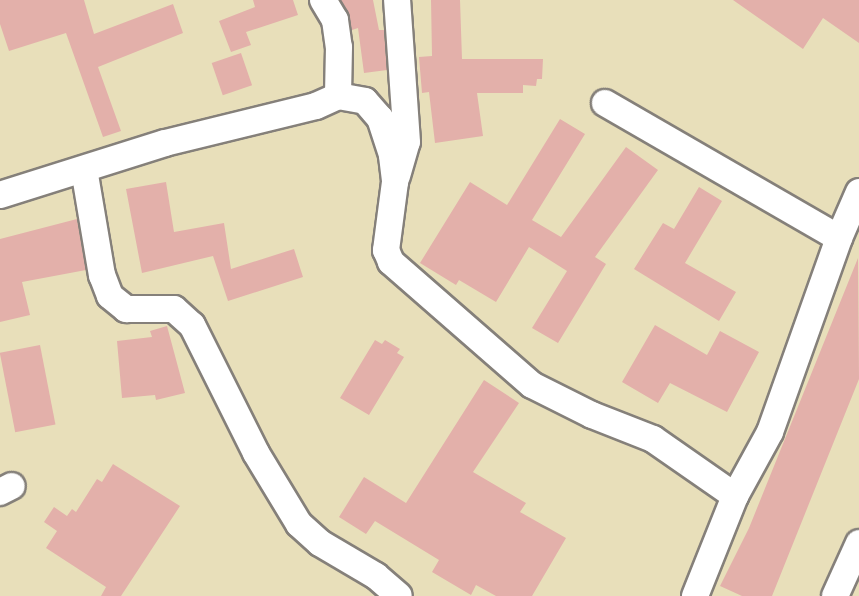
<!DOCTYPE html>
<html>
<head>
<meta charset="utf-8">
<style>
	body { margin:0 }
	#map { position:relative; width:859px; height:596px; overflow:hidden; background:#e8dfba; font-family:Delius,sans-serif }
	div>[style] { position:absolute }
	[style*='--x'] { left:calc(var(--x)*1px); top:calc(var(--y)*1px); width:calc(var(--w)*1px); rotate:calc(var(--a)*1deg) }
	.building>* { inset:0; background:#e3b0aa; transform-origin:0 0 }
	.roads { filter:drop-shadow(2px 0 #85807a) drop-shadow(-2px 0 #85807a) drop-shadow(0 2px #85807a) drop-shadow(0 -2px #85807a) }
	.minor>* { height:26px; margin:-13px; padding:0 13px; transform-origin:13px; border-radius:13px; background:#fff }
	span { translate:-50% -50%; white-space:nowrap; text-align:center; line-height:1.15; -webkit-text-stroke:5px #f7f3e8; paint-order:stroke }
</style>
</head>
<body>
<div id="map">
	<div class="building">
		<div style="clip-path:polygon(0 0,84px 0,94px 34px,173px 4px,183px 33px,98px 67px,121px 131px,103px 137px,66px 33px,9px 51px,0 24px)"></div>
		<div style="clip-path:polygon(253px 0,293px 0,298px 15px,246px 32px,251px 45px,231px 52px,219px 21px,255px 7px)"></div>
		<div style="clip-path:polygon(341px 0,373px 0,379px 30px,384px 30px,387px 70px,364px 73px,358px 28px,352px 30px)"></div>
		<div style="clip-path:polygon(431px 0,460px 0,462px 59px,543px 59px,542px 79px,537px 79px,536px 86px,523px 85px,523px 93px,477px 93px,483px 136px,435px 143px,429px 92px,422px 93px,419px 57px,432px 56px)"></div>
		<div style="clip-path:polygon(733px 0,859px 0,859px 43px,823px 18px,803px 49px)"></div>
		<div style="left:241px;top:53px;width:34px;height:31px;rotate:71deg"></div>
		<div style="clip-path:polygon(560px 119px,585px 134px,532px 220px,561px 237px,626px 147px,658px 170px,595px 257px,606px 264px,558px 343px,532px 328px,567px 271px,529px 247px,496px 302px,459px 280px,456px 285px,420px 263px,470px 182px,507px 205px)"></div>
		<div style="clip-path:polygon(166px 182px,174px 232px,224px 223px,231px 269px,294px 249px,303px 277px,228px 301px,213px 256px,142px 273px,126px 189px)"></div>
		<div style="clip-path:polygon(699px 187px,722px 201px,685px 263px,736px 292px,719px 321px,634px 269px,663px 223px,674px 229px)"></div>
		<div style="clip-path:polygon(77px 219px,86px 270px,22px 282px,30px 315px,0 322px,0 239px)"></div>
		<div style="clip-path:polygon(858px 258px,859px 379px,772px 596px,742px 596px,720px 586px,749px 528px)"></div>
		<div style="clip-path:polygon(655px 325px,707px 355px,720px 331px,759px 352px,727px 412px,670px 383px,658px 403px,622px 382px)"></div>
		<div style="clip-path:polygon(167px 326px,185px 393px,156px 400px,155px 395px,122px 398px,117px 341px,152px 337px,150px 331px)"></div>
		<div style="clip-path:polygon(375px 340px,382px 344px,385px 340px,400px 349px,397px 353px,404px 357px,369px 415px,340px 398px)"></div>
		<div style="left:40px;top:345px;width:81px;height:41px;rotate:79deg"></div>
		<div style="clip-path:polygon(484px 380px,519px 403px,473px 472px,526px 503px,520px 512px,566px 538px,532px 596px,496px 596px,476px 585px,471px 595px,432px 572px,439px 560px,375px 521px,366px 534px,339px 517px,364px 477px,406px 503px)"></div>
		<div style="clip-path:polygon(113px 464px,180px 506px,121px 596px,101px 596px,106px 587px,46px 548px,57px 531px,44px 522px,54px 507px,67px 516px,72px 509px,76px 512px,97px 479px,102px 482px)"></div>
	</div>
	<div class="roads">
		<div class="minor">
			<div style="--x:323;--y:0;--w:23;--a:59"></div>
			<div style="--x:335;--y:20;--w:27;--a:82"></div>
			<div style="--x:339;--y:47;--w:49;--a:91.2"></div>
			<div style="--x:605;--y:103;--w:270;--a:30"></div>
			<div style="--x:84;--y:169;--w:108;--a:80.4"></div>
			<div style="--x:102;--y:275;--w:22;--a:69"></div>
			<div style="--x:110;--y:296;--w:21;--a:39"></div>
			<div style="--x:126;--y:309;--w:48;--a:0"></div>
			<div style="--x:174;--y:309;--w:24;--a:42"></div>
			<div style="--x:192;--y:325;--w:143;--a:63.4"></div>
			<div style="--x:256;--y:453;--w:83;--a:58.8"></div>
			<div style="--x:299;--y:524;--w:28;--a:42"></div>
			<div style="--x:320;--y:543;--w:65;--a:30.5"></div>
			<div style="--x:376;--y:576;--w:30;--a:41"></div>
			<div style="--x:397;--y:176;--w:35;--a:-74"></div>
			<div style="--x:407;--y:142;--w:142;--a:-94"></div>
			<div style="--x:0;--y:195;--w:173;--a:-17.5"></div>
			<div style="--x:165;--y:143;--w:155;--a:-13.8"></div>
			<div style="--x:316;--y:106;--w:24;--a:-24"></div>
			<div style="--x:338;--y:96;--w:27;--a:10"></div>
			<div style="--x:365;--y:101;--w:23;--a:49"></div>
			<div style="--x:380;--y:118;--w:40;--a:72"></div>
			<div style="--x:392;--y:156;--w:26;--a:83"></div>
			<div style="--x:395;--y:182;--w:69;--a:97.5"></div>
			<div style="--x:386;--y:250;--w:13;--a:67"></div>
			<div style="--x:391;--y:262;--w:187;--a:41.1"></div>
			<div style="--x:532;--y:385;--w:67;--a:26.6"></div>
			<div style="--x:592;--y:415;--w:66;--a:21.5"></div>
			<div style="--x:653;--y:439;--w:100;--a:34.8"></div>
			<div style="--x:0;--y:492;--w:13;--a:-27"></div>
			<div style="--x:695;--y:596;--w:108;--a:-68.2"></div>
			<div style="--x:735;--y:496;--w:73;--a:-61.3"></div>
			<div style="--x:770;--y:432;--w:206;--a:-70.4"></div>
			<div style="--x:839;--y:238;--w:50;--a:-66.5"></div>
			<div style="--x:835;--y:596;--w:58;--a:-65.6"></div>
		</div>
	</div>
</div>
</body>
</html>
